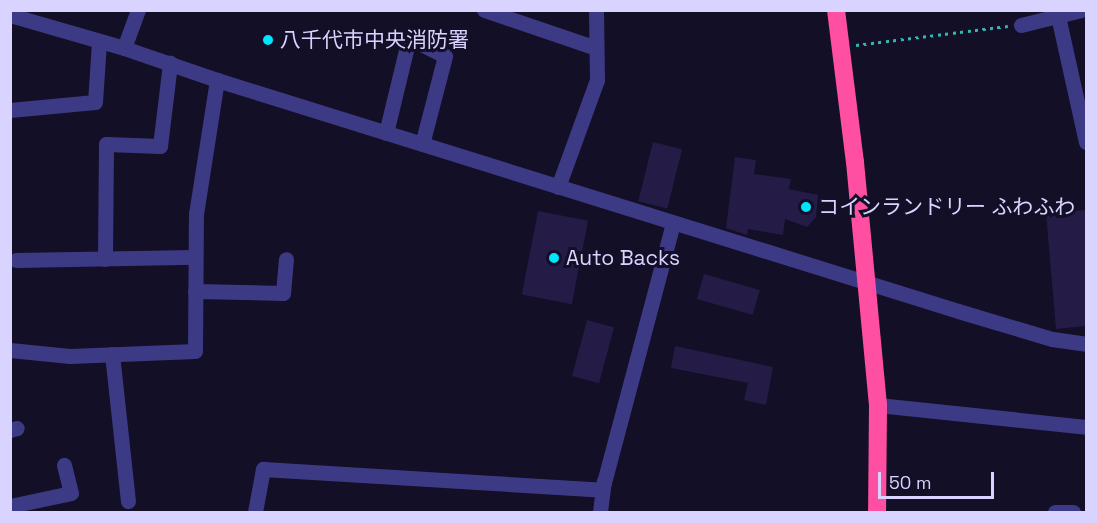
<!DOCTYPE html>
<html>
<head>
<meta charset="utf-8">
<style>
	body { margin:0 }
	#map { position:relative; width:1097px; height:523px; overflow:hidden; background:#130f26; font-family:"Space Grotesk","Noto Sans JP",sans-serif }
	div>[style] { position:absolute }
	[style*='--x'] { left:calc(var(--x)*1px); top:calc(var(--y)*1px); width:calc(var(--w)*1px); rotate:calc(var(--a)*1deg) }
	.building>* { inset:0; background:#241b47; transform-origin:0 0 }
	.path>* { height:3px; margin-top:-1.5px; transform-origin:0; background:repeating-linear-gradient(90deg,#2fb8b0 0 3px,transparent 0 7.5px) }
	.minor>* { height:15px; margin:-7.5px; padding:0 7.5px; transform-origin:7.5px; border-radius:7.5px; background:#3d3a85 }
	.highway>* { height:18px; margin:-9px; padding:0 9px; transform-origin:9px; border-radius:9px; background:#ff4fa3 }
	.dots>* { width:16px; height:16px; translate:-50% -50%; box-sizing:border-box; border:3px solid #130f26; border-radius:50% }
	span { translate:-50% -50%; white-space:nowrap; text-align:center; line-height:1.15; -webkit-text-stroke:6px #130f26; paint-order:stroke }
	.poi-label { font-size:21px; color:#d9d4ff }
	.left { translate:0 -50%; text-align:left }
	.frame { position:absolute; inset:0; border:12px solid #d9d4ff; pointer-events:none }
	.scale { position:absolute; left:878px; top:472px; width:116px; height:27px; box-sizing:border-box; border:3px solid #d9d4ff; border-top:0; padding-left:8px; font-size:18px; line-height:21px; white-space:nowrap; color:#d9d4ff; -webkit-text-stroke:4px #130f26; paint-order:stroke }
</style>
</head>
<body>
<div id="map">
	<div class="building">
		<div style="left:653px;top:142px;width:30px;height:61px;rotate:14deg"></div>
		<div style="clip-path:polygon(735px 157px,756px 160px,754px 174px,791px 179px,789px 189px,818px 195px,816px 217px,807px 227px,785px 219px,783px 235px,748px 229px,747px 235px,726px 228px)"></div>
		<div style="clip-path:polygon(1086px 210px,1086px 326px,1056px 329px,1046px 213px)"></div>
		<div style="left:538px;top:211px;width:51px;height:85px;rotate:11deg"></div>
		<div style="left:704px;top:274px;width:58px;height:26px;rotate:16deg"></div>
		<div style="left:587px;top:320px;width:28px;height:58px;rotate:15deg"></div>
		<div style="clip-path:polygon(675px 346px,773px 367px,766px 405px,744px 400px,748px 383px,671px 368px)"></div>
	</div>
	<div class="path">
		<div style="--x:856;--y:45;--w:153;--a:-7.1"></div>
	</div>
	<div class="minor">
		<div style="--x:484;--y:10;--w:118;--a:18.7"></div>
		<div style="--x:10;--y:15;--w:119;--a:16.1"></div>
		<div style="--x:124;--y:48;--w:98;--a:19"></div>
		<div style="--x:217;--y:80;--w:776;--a:17.31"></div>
		<div style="--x:958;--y:311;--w:98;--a:16.6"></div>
		<div style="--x:1052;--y:339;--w:34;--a:8"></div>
		<div style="--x:1058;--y:16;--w:129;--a:77.5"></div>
		<div style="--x:1021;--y:25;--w:62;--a:-14"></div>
		<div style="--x:124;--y:48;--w:40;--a:-69.8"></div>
		<div style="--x:10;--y:110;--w:85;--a:-5.4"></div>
		<div style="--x:95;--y:102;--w:61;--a:-86.2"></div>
		<div style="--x:386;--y:133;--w:98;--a:-76.4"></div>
		<div style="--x:409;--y:38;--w:40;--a:26.6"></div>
		<div style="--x:445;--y:56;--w:91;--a:104.6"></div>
		<div style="--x:558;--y:187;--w:114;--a:-70"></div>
		<div style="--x:597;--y:80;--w:70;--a:-90.8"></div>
		<div style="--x:105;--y:259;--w:115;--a:-89.5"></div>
		<div style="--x:106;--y:144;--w:54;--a:2.1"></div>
		<div style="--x:160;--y:146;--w:84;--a:-83.1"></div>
		<div style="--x:16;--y:260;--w:179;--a:-1"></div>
		<div style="--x:195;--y:291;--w:88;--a:1.3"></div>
		<div style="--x:283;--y:293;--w:34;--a:-85"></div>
		<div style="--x:10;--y:350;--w:60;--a:5.7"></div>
		<div style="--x:70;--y:356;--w:125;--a:-2.3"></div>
		<div style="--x:195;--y:351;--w:137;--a:-89.6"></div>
		<div style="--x:196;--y:214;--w:136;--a:-81.1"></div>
		<div style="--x:112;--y:354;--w:148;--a:83.8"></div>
		<div style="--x:878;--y:405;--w:209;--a:6"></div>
		<div style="--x:10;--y:430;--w:7;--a:-16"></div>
		<div style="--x:10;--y:506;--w:62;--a:-12"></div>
		<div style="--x:71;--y:493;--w:29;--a:-104"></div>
		<div style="--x:255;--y:512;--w:44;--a:-79.5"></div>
		<div style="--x:263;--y:469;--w:340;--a:3.5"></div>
		<div style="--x:602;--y:490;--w:276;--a:-75.1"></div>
		<div style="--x:600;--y:512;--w:31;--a:-83"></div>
		<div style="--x:1055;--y:512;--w:18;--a:0"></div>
	</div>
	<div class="highway">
		<div style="--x:836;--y:10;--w:153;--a:82.9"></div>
		<div style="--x:855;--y:162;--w:244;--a:84.6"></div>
		<div style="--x:878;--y:405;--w:107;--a:90.5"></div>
	</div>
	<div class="dots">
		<div style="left:268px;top:40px;background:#00e5ff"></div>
		<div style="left:806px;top:207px;background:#00e5ff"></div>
		<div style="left:554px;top:258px;background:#00e5ff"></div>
	</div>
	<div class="poi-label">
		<span class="left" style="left:280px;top:40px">八千代市中央消防署</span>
		<span class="left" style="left:818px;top:207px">コインランドリー ふわふわ</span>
		<span class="left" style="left:566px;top:258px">Auto Backs</span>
	</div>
	<div class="frame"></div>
	<div class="scale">50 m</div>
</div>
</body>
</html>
